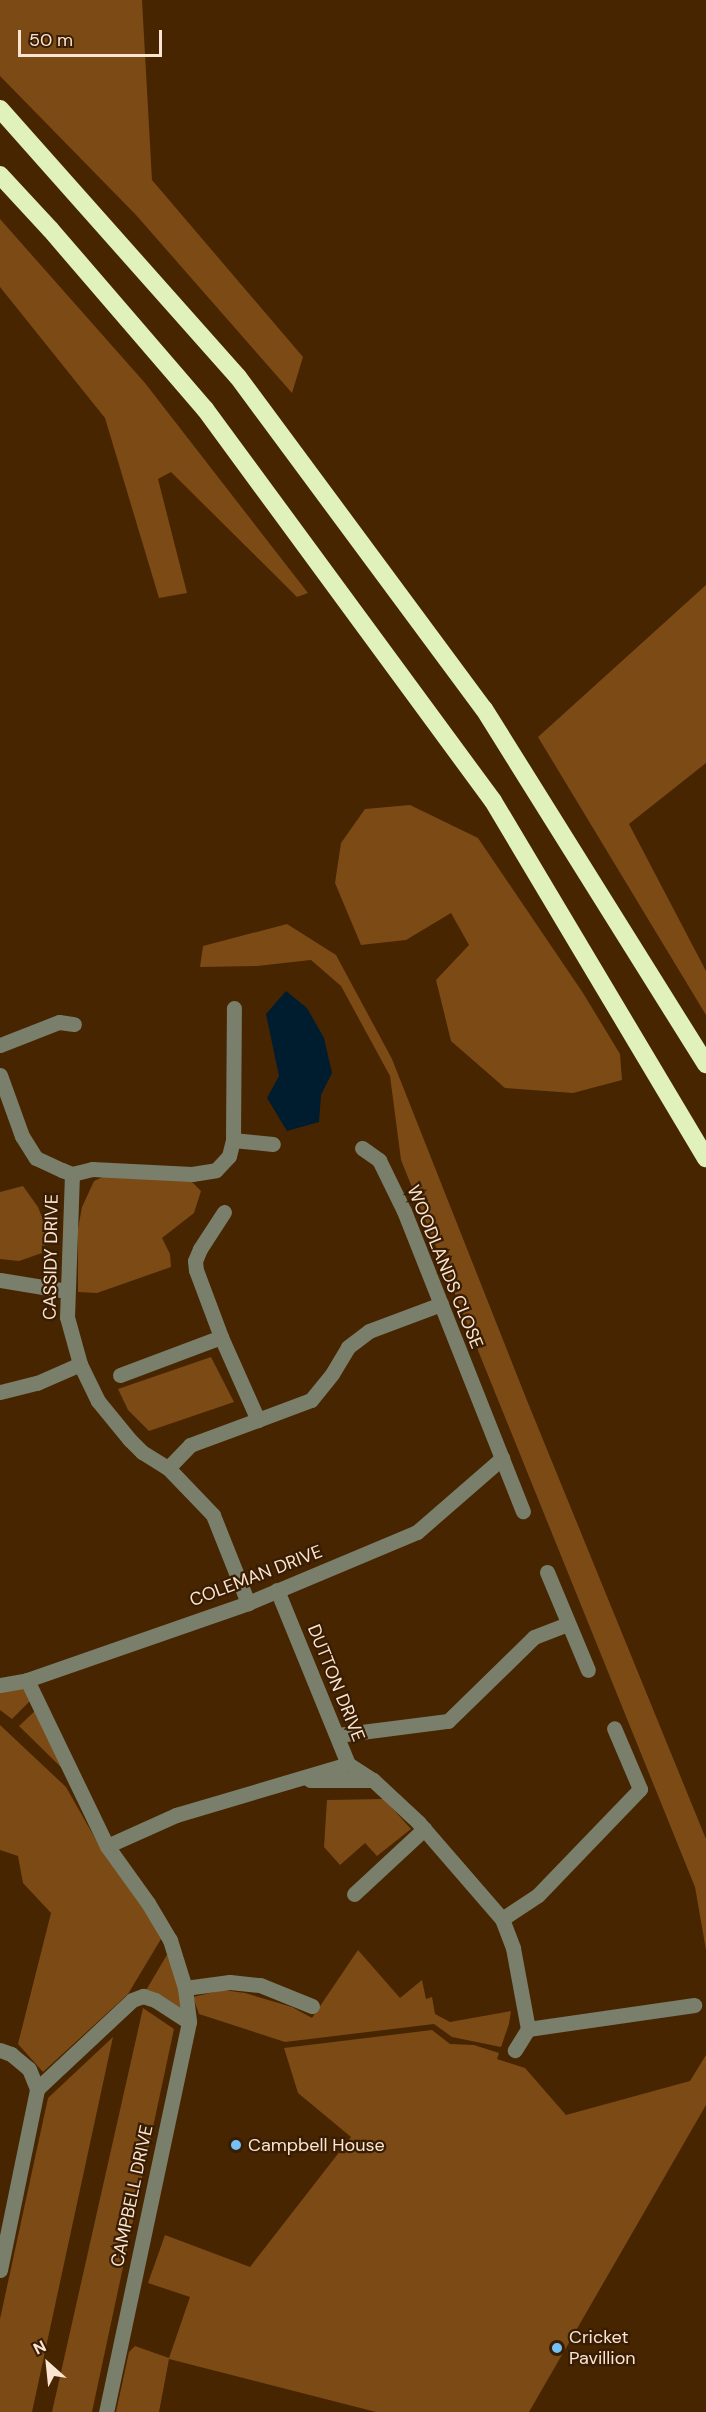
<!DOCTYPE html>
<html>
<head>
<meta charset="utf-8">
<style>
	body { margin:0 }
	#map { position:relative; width:706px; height:2412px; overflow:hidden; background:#472500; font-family:"DM Sans",sans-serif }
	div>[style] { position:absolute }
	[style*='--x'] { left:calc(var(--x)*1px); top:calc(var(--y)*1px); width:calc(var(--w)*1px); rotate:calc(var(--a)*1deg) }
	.green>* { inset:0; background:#7c4a15 }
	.water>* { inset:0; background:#001c2f }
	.minor>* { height:15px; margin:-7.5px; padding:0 7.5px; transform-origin:7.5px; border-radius:7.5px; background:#797f6a }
	.highway>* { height:18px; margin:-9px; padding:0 9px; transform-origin:9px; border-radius:9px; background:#e0f1bc }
	.dots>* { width:16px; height:16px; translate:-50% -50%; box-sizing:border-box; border:3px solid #381d03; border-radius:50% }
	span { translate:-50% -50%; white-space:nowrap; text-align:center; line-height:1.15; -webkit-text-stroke:4.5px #381d03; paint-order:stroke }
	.street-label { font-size:18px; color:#fbe5d2 }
	.poi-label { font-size:18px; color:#fbe5d2 }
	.left { translate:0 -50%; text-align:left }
	.north { position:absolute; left:18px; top:2334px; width:60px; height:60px; -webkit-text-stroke:4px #381d03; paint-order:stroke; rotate:333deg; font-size:16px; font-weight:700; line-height:24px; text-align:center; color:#fbe5d2 }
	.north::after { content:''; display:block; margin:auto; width:21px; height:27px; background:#fbe5d2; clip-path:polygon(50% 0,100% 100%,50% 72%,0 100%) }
	.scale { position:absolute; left:18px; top:30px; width:144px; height:27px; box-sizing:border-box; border:3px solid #fbe5d2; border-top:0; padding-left:8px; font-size:18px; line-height:21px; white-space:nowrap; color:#fbe5d2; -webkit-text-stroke:4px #381d03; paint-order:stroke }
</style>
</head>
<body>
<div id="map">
	<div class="green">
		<div style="clip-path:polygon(0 0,142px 0,152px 180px,303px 357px,292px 393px,136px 215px,0 76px)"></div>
		<div style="clip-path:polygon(0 219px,145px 383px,308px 593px,297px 597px,171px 472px,158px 479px,187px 593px,159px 598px,105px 418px,0 287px)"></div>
		<div style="clip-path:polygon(706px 585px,706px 763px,629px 824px,706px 971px,706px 1015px,538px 737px)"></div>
		<div style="clip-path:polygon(410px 805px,478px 838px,583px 993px,620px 1054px,622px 1080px,573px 1093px,505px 1088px,451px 1041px,436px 980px,469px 945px,451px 913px,406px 940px,361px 945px,335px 883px,341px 843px,365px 809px)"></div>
		<div style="clip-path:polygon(287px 924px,336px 955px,392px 1059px,526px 1398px,706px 1839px,706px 1950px,695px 1887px,401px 1160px,390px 1076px,341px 986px,311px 960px,257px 966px,200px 967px,203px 946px)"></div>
		<div style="clip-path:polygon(118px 1170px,181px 1171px,201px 1191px,194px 1213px,162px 1238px,170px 1254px,171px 1267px,97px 1293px,78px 1292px,78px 1229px,82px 1207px,94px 1181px)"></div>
		<div style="clip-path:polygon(23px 1186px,38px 1207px,44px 1222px,46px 1240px,42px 1253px,19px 1261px,0 1259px,0 1192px)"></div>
		<div style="clip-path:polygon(211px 1357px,234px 1402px,149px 1431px,128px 1410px,118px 1389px)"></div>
		<div style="clip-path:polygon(24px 1687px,30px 1701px,12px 1719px,0 1710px,0 1693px,12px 1688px)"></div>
		<div style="clip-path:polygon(36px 1710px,71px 1777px,19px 1726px)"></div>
		<div style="clip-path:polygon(0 1725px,66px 1787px,100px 1847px,140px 1899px,161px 1939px,128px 1994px,43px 2072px,18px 2044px,51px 1913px,23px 1883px,18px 1856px,0 1850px)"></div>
		<div style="clip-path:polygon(384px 1799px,411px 1829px,377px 1856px,365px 1843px,340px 1865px,324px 1847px,327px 1800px)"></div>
		<div style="clip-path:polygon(358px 1950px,400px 1998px,422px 1980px,426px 1999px,432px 1997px,435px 2014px,450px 2022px,511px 2011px,509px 2024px,501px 2047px,452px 2037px,434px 2024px,285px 2042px,199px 2014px,193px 1997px,223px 1990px,245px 1993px,292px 2007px,312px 2018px)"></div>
		<div style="clip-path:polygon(168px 1953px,176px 1977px,183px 2011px,145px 1992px)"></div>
		<div style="clip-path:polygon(143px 2008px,174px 2029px,92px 2412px,52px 2412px)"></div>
		<div style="clip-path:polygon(432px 2030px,450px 2044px,474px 2045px,499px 2053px,497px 2059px,525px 2068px,566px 2115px,690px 2081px,706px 2055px,706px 2105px,529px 2412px,376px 2412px,169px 2359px,159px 2412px,116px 2412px,129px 2352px,135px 2346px,169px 2358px,190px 2297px,148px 2283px,165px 2235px,250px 2267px,351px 2137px,298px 2093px,284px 2048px)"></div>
		<div style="clip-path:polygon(113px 2037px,32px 2412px,0 2412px,0 2319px,48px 2098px)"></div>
	</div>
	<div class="water">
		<div style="clip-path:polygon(286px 991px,307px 1008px,324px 1038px,332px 1073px,321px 1095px,319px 1122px,287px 1131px,267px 1098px,279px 1076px,266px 1014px)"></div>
	</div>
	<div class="minor">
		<div style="--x:0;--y:1045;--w:63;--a:-21.3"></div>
		<div style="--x:59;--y:1022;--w:15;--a:8"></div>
		<div style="--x:0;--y:1075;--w:65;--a:70.2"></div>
		<div style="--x:22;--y:1136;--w:26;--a:58"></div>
		<div style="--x:36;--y:1158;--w:29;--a:25"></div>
		<div style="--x:62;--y:1170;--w:11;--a:22"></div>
		<div style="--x:72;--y:1174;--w:21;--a:-14"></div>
		<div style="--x:92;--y:1169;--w:100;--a:2.9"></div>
		<div style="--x:192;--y:1174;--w:24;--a:-9"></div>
		<div style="--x:216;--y:1170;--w:19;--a:-47"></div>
		<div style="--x:229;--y:1156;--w:16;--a:-76"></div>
		<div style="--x:233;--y:1140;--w:132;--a:-89.6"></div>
		<div style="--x:233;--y:1140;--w:40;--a:5.7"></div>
		<div style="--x:362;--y:1148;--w:21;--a:35"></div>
		<div style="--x:379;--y:1160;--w:57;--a:63.9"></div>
		<div style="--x:404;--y:1211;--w:323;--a:68.4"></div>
		<div style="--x:72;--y:1174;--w:143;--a:92"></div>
		<div style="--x:67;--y:1317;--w:49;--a:74.5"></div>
		<div style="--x:80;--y:1364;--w:41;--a:64.1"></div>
		<div style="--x:98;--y:1401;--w:50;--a:50.6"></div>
		<div style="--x:130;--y:1440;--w:17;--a:45"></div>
		<div style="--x:142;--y:1452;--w:31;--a:32"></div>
		<div style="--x:168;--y:1468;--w:65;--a:46.2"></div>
		<div style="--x:213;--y:1515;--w:95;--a:68.3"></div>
		<div style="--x:224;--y:1212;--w:44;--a:123"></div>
		<div style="--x:200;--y:1249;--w:13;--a:113"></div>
		<div style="--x:195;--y:1261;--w:9;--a:84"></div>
		<div style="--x:196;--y:1270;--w:72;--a:69.5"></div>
		<div style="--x:221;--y:1337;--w:91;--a:66"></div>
		<div style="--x:0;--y:1280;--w:68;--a:9.3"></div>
		<div style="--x:120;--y:1375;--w:108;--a:-20.6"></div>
		<div style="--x:0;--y:1392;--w:38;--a:-14"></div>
		<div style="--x:37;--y:1383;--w:47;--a:-23.8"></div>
		<div style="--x:168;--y:1468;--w:32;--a:-46"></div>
		<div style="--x:190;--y:1445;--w:129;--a:-20.4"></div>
		<div style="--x:311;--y:1400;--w:33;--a:-51"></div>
		<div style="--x:332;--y:1374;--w:31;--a:-59"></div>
		<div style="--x:348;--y:1347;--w:26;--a:-37"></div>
		<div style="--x:369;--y:1331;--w:77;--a:-20.6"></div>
		<div style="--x:547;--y:1572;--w:106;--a:67.3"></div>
		<div style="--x:277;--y:1590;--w:188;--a:67.8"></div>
		<div style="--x:348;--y:1764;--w:30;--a:33"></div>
		<div style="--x:373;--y:1780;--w:62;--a:43"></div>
		<div style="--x:418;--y:1822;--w:128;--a:49.1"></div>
		<div style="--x:502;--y:1919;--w:31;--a:69"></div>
		<div style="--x:513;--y:1948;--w:82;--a:79.5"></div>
		<div style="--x:528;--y:2029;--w:25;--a:122"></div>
		<div style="--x:27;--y:1680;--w:184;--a:64.3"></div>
		<div style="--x:107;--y:1846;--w:70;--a:54.3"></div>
		<div style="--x:148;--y:1903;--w:43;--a:59.3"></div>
		<div style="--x:170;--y:1940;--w:50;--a:72.6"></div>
		<div style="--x:185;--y:1988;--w:34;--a:83"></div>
		<div style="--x:189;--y:2022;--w:399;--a:102"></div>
		<div style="--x:0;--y:1685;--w:27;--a:-10"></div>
		<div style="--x:27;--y:1680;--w:234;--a:-19.2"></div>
		<div style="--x:248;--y:1603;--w:183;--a:-22.8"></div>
		<div style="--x:417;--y:1532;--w:113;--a:-41"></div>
		<div style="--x:338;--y:1735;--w:111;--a:-7.3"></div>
		<div style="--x:448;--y:1721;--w:120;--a:-44.3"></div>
		<div style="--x:534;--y:1637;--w:36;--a:-21"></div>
		<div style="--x:310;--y:1780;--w:63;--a:0"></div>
		<div style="--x:107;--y:1846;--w:76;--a:-24.2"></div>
		<div style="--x:176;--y:1815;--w:179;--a:-16.5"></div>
		<div style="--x:354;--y:1894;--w:96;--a:-42.9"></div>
		<div style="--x:502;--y:1919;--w:43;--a:-33.7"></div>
		<div style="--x:538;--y:1895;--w:147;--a:-46.1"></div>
		<div style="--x:640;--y:1789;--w:66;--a:-113.1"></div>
		<div style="--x:185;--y:1988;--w:45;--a:-7.6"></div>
		<div style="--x:230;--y:1982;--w:30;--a:6"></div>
		<div style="--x:260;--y:1985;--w:56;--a:22"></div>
		<div style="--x:528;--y:2029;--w:168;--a:-8.2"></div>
		<div style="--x:0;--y:2050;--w:12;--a:20"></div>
		<div style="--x:11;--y:2054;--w:23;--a:40"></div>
		<div style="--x:29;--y:2069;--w:22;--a:68"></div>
		<div style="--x:37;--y:2089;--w:130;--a:-43.1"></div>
		<div style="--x:132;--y:2000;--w:12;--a:-20"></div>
		<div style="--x:143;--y:1996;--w:13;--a:18"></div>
		<div style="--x:155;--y:2000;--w:40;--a:32.9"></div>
		<div style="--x:0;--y:2270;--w:185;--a:-78.4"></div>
	</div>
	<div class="highway">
		<div style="--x:0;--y:109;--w:358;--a:48.4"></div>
		<div style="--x:238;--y:377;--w:413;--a:53.5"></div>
		<div style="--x:484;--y:709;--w:419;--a:58"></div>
		<div style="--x:0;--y:175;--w:74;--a:47.2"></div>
		<div style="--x:50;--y:229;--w:238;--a:49.3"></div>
		<div style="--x:205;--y:409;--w:486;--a:53.7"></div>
		<div style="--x:493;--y:801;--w:416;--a:59.2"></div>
	</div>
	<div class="dots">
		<div style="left:236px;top:2145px;background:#75c0f6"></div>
		<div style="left:557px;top:2348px;background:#75c0f6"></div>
	</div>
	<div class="street-label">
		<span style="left:51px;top:1257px;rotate:-89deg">CASSIDY DRIVE</span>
		<span style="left:445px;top:1267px;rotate:68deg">WOODLANDS CLOSE</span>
		<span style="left:256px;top:1576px;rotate:-21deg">COLEMAN DRIVE</span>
		<span style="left:336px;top:1683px;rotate:68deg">DUTTON DRIVE</span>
		<span style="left:132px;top:2196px;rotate:-78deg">CAMPBELL DRIVE</span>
	</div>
	<div class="poi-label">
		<span class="left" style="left:248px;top:2145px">Campbell House</span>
		<span class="left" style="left:569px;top:2348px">Cricket<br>Pavillion</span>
	</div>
	<div class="north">N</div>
	<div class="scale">50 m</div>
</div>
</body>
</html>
